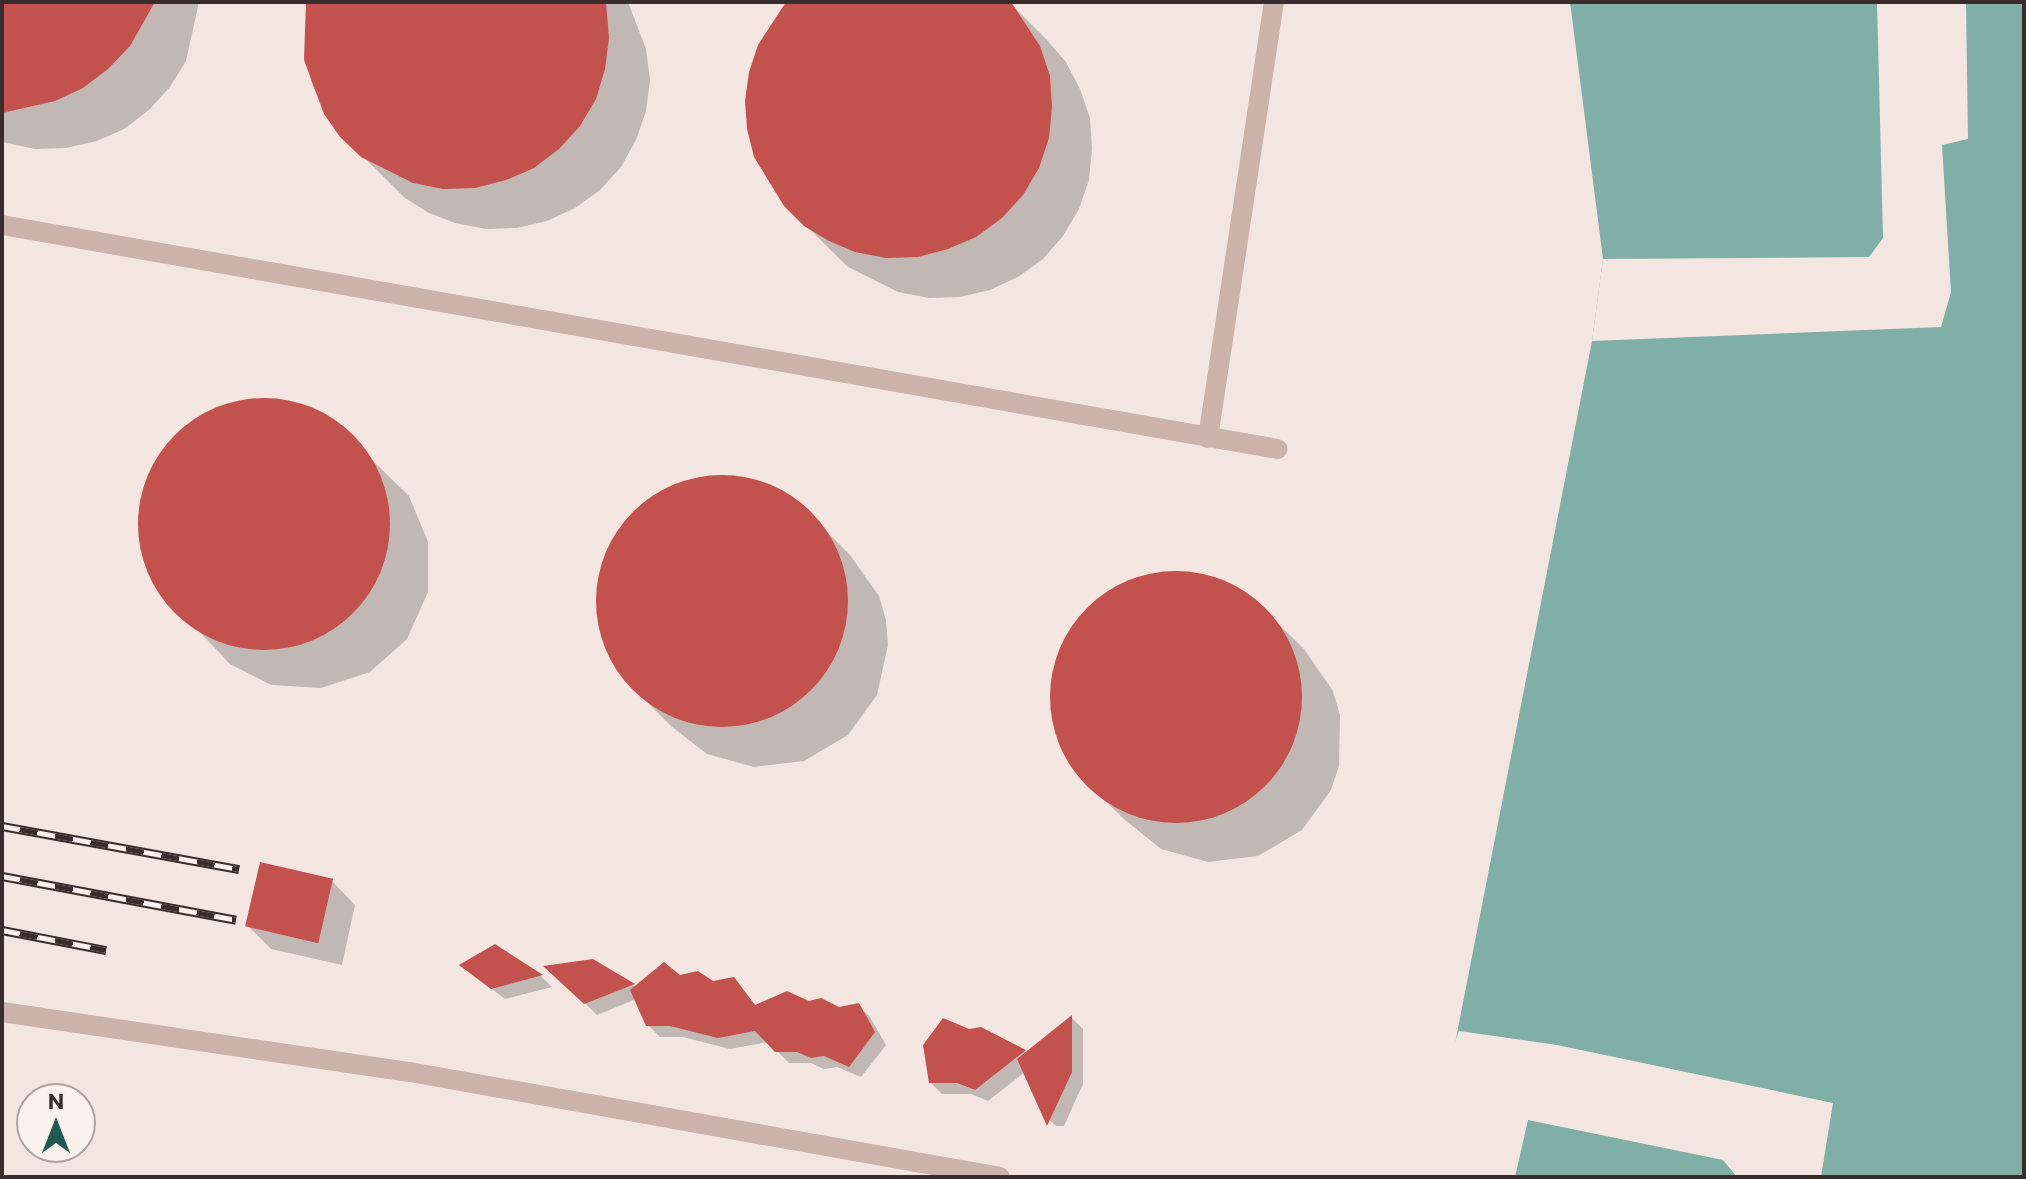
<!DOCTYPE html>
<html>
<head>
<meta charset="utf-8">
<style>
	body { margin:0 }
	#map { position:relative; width:2026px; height:1179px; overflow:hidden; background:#f3e6e0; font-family:Commissioner,sans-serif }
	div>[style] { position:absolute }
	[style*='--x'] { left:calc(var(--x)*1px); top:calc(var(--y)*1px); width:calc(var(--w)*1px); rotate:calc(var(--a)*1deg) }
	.water>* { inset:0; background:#7fafa7 }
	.pier>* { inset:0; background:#f3e6e0 }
	.shadow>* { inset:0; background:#0003 }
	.building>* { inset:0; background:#c3514e; transform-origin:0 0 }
	.round { border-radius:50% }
	.minor>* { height:20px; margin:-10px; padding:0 10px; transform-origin:10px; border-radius:10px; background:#cbb3ac }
	.rail>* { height:9px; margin-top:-4.5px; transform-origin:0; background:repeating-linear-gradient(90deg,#faf1ed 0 18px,#392c2b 0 36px); box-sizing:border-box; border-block:2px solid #392c2b }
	span { translate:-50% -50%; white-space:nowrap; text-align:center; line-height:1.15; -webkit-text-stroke:8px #faf1ed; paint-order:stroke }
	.frame { position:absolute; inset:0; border:4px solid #392c2b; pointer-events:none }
	.north { position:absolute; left:16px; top:1083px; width:80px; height:80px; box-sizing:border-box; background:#faf1ed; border:2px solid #ada29f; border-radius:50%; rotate:0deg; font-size:22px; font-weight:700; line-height:32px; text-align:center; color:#392c2b }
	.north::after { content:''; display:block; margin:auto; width:28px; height:36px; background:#215a52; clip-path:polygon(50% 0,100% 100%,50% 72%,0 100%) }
</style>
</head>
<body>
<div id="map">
	<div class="water">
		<div style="clip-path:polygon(1570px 2px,2024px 2px,2024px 1177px,1429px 1177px,1592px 341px,1603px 259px)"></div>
	</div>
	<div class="pier">
		<div style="clip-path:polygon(1877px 2px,1966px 2px,1968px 139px,1942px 145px,1951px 292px,1941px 327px,1592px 341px,1603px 259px,1869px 257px,1883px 238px)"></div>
		<div style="clip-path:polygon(1459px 1031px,1557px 1045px,1833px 1103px,1821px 1177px,1737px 1177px,1723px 1160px,1528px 1120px,1515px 1177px,1425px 1177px,1450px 1055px)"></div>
	</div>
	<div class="shadow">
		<div style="clip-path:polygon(2px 2px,199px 2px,186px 61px,170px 87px,149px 110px,124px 129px,97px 141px,66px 148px,35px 149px,2px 142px)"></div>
		<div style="clip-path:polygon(308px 2px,628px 2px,646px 49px,650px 80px,646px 111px,636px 140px,621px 167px,600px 190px,575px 208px,547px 221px,517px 228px,486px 229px,455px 223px,429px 213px,405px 198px,342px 136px,313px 87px,306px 60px)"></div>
		<div style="clip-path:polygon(789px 2px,1009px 2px,1046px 39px,1066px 62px,1080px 89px,1090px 118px,1092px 149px,1089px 180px,1079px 209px,1063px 236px,1043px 259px,1018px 277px,990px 290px,960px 297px,929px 298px,898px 292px,848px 267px,785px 205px)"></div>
		<div style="clip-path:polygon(283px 401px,307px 407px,330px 419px,409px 496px,428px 542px,428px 592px,407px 639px,370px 672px,321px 688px,271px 685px,230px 664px,157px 587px,141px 543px,143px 497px,161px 455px,194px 421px,236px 403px)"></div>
		<div style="clip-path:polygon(717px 478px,765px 485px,808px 513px,850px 555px,879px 596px,886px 620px,888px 645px,877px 695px,848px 735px,804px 761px,754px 767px,707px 754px,671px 726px,629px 684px,605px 644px,598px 598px,608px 553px,633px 514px,672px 488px)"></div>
		<div style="clip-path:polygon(1171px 573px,1194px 574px,1219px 581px,1242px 592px,1262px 608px,1304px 649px,1333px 691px,1340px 715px,1339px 766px,1331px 790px,1302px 830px,1258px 856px,1208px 862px,1161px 849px,1125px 820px,1083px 779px,1059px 739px,1052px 693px,1062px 648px,1087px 609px,1126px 584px)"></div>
		<div style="clip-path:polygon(332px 881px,355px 905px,342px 965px,271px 949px,247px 925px)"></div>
		<div style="clip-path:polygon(495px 947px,542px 977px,552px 987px,505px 999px,462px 966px)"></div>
		<div style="clip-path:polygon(592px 961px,636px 987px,679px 977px,713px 983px,733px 979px,757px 1007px,809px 1003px,839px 1009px,858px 1005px,870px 1017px,886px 1045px,861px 1077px,837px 1067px,824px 1069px,811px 1063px,789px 1063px,768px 1042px,730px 1049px,683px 1037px,660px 1037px,648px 1025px,636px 999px,597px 1015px,548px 967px)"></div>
		<div style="clip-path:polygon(1072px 1018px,1083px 1029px,1083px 1084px,1064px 1126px,1056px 1126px,1044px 1114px,1025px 1072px,988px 1101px,971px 1094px,942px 1094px,930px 1082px,969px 1031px,981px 1029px,1027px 1053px)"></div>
	</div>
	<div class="building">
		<div style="clip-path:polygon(2px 2px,155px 2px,130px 46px,108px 69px,83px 88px,55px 101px,2px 113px)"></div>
		<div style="clip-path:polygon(306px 2px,606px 2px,609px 38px,605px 69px,596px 99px,580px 126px,559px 149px,534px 168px,506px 180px,475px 188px,443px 189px,413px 183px,361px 157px,340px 137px,324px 114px,304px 60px)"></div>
		<div style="clip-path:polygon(786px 2px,1011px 2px,1040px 46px,1050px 76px,1052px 107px,1049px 138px,1039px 168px,1023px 195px,1002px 218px,976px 237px,948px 249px,918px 257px,886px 258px,855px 252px,829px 241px,804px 226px,784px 206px,754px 157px,747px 129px,745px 101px,749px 72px,758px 45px)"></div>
		<div class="round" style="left:138px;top:398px;width:252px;height:252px"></div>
		<div class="round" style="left:596px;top:475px;width:252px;height:252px"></div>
		<div class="round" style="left:1050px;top:571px;width:252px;height:252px"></div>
		<div style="left:260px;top:862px;width:75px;height:66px;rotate:13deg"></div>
		<div style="clip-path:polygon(495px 944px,543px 975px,491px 989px,459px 965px)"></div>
		<div style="clip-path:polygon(593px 959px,635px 984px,584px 1004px,543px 966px)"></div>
		<div style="clip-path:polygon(664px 962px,680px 975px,698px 971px,713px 981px,734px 977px,755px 1005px,787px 991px,809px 1001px,821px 998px,839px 1007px,859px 1003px,875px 1032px,849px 1067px,824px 1056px,811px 1058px,797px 1052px,775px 1052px,755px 1031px,718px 1038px,670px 1026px,646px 1026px,630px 990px)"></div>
		<div style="clip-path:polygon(1072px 1015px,1072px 1072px,1047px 1126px,1017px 1059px)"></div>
		<div style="clip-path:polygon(943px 1018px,969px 1029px,981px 1027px,1026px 1050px,975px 1090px,957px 1083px,929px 1083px,923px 1045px)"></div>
	</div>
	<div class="minor">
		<div style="--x:2;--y:225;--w:1295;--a:9.96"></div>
		<div style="--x:1208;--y:438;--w:441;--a:-81.4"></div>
		<div style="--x:2;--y:1012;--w:412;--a:8.4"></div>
		<div style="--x:410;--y:1072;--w:599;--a:10.09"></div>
	</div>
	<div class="rail">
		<div style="--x:2;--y:826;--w:241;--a:10.3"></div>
		<div style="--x:2;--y:876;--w:238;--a:10.6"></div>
		<div style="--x:2;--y:930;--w:106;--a:10.9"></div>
	</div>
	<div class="frame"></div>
	<div class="north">N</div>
</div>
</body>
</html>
